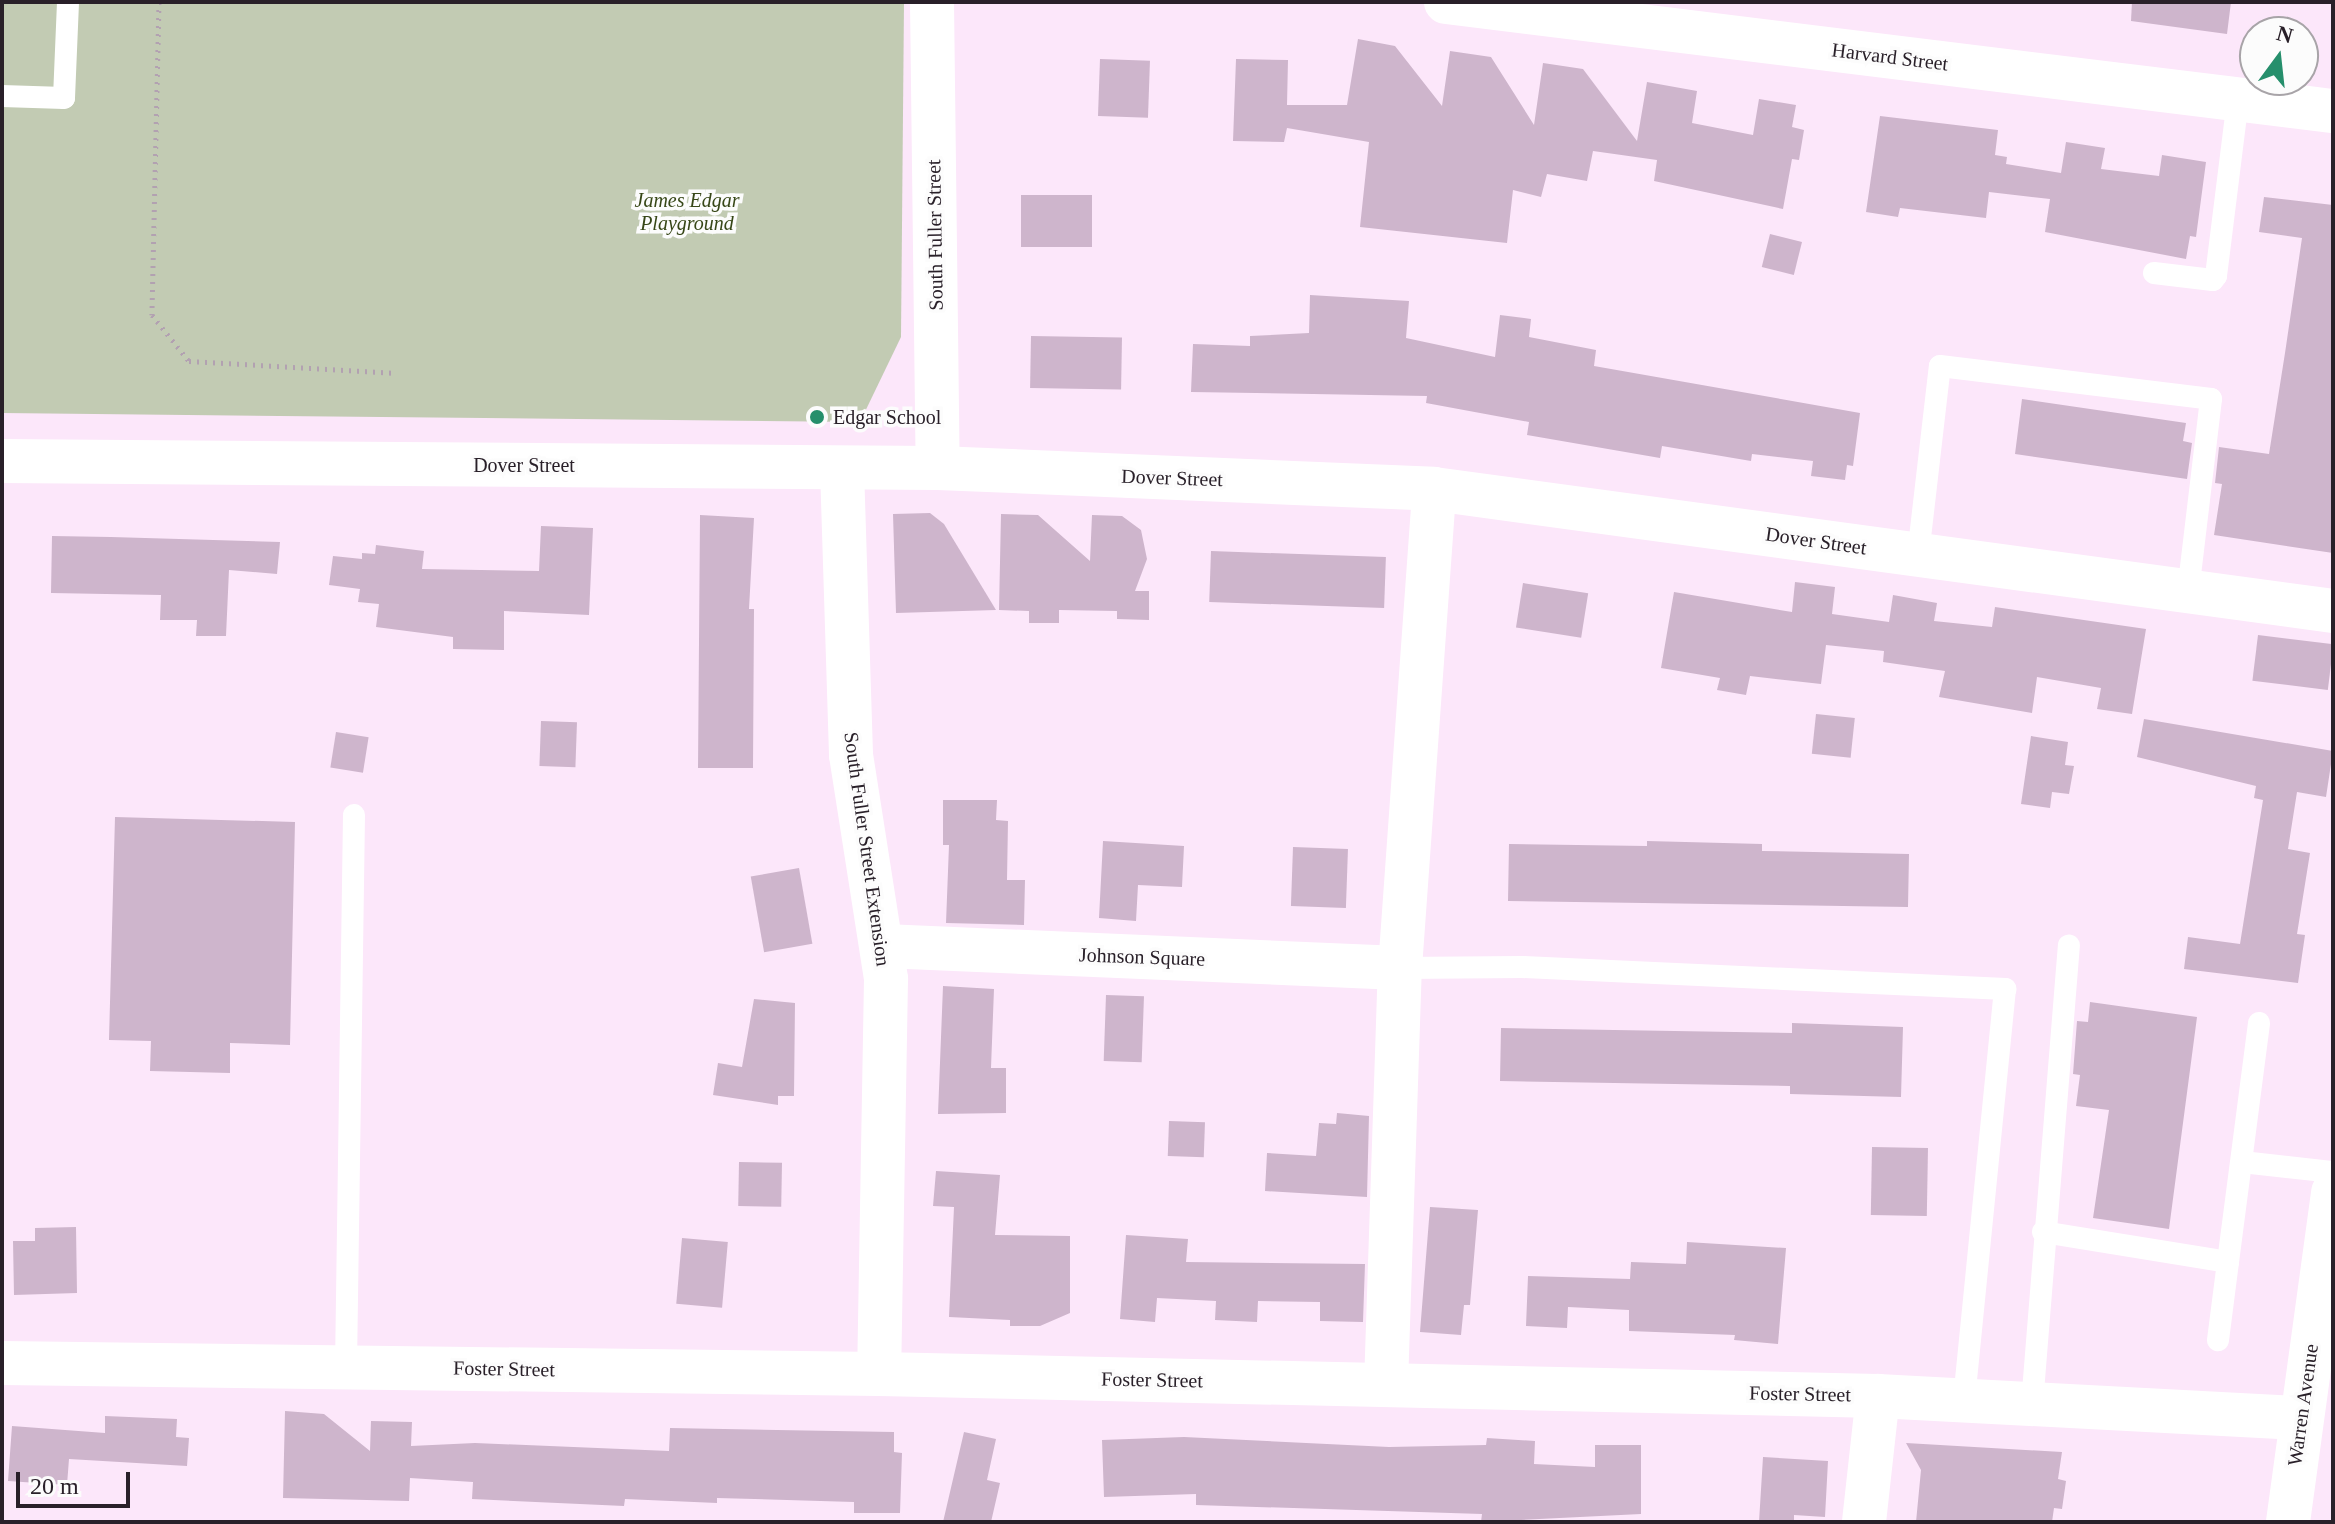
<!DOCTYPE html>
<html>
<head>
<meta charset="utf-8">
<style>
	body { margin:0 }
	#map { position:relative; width:2335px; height:1524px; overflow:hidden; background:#fce7fa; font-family:"Times New Roman",serif }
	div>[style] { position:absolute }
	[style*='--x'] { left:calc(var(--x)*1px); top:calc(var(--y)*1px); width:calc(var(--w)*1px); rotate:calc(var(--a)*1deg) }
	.green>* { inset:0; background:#c2cbb3 }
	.building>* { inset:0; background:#ceb5cc; transform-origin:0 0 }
	.path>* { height:5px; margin-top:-2.5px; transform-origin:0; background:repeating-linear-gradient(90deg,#b2a1b1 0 2px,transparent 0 8px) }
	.service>* { height:22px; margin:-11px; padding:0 11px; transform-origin:11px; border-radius:11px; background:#fff }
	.minor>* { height:44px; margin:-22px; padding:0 22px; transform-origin:22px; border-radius:22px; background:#fff }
	.secondary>* { height:44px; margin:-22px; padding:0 22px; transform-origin:22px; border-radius:22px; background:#fff }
	.dots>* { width:22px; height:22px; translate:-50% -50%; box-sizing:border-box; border:4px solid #fcfcfc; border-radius:50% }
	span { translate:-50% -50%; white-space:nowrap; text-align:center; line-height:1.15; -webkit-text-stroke:7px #fcfcfc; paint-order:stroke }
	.street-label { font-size:20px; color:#292029 }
	.park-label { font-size:20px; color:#374717; font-style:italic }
	.poi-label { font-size:20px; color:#292029 }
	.left { translate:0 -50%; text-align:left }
	.frame { position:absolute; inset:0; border:4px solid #292029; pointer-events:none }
	.north { position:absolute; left:2239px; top:16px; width:80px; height:80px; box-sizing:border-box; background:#fcfcfc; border:2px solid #a8a4a8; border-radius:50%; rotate:15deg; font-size:22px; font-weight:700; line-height:32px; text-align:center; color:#292029 }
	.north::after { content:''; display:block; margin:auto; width:28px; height:36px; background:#268f6c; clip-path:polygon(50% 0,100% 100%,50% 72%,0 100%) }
	.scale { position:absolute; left:16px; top:1472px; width:114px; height:36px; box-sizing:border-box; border:4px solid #292029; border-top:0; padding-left:10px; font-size:24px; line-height:28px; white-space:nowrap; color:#292029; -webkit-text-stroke:6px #fcfcfc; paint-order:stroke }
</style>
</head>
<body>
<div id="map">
	<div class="green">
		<div style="clip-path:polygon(2px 2px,904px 2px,901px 337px,860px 422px,2px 413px)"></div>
	</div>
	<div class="building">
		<div style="clip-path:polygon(2132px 2px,2231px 2px,2227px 34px,2131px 21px)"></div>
		<div style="clip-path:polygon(1358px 39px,1395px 46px,1442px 106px,1450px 51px,1491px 57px,1534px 125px,1543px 63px,1583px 69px,1637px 141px,1647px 82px,1697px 91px,1692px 123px,1753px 135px,1759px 99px,1796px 105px,1792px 127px,1804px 130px,1799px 160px,1792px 159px,1783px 209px,1654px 181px,1657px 160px,1593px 151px,1587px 181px,1547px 174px,1541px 197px,1513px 190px,1507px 243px,1360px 227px,1369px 142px,1287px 128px,1284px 142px,1233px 141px,1236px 59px,1288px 60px,1287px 105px,1347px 105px)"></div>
		<div style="left:1100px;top:59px;width:50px;height:57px;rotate:2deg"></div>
		<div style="clip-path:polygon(1880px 116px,1998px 130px,1995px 155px,2007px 157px,2006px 164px,2061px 173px,2066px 142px,2105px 148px,2101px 169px,2159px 176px,2162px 155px,2206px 162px,2196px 237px,2190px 236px,2186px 259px,2045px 232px,2050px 199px,1989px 192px,1986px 218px,1900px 208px,1898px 217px,1866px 212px)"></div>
		<div style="left:1092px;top:195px;width:52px;height:71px;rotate:90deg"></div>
		<div style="clip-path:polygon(2264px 197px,2333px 205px,2333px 553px,2214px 535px,2222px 484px,2215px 483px,2219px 447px,2269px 454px,2285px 353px,2302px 238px,2259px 232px)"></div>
		<div style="left:1770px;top:234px;width:33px;height:34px;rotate:14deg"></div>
		<div style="clip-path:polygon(1310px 295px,1409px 301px,1406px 338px,1495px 357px,1500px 315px,1531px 319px,1529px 337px,1596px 350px,1594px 366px,1860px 413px,1853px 466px,1847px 465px,1845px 480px,1811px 476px,1813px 461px,1752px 454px,1751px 461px,1662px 446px,1660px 458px,1527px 435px,1529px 422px,1426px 403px,1427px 396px,1191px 392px,1193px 344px,1250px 346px,1250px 336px,1309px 333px)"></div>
		<div style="left:1031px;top:336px;width:91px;height:52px;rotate:1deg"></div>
		<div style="clip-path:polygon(2022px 399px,2186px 423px,2183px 441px,2192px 443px,2187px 479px,2015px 454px)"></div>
		<div style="clip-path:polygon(930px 513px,944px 524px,996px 610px,896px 613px,893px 514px)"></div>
		<div style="clip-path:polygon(1001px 514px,1038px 515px,1090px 561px,1092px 515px,1122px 516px,1141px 530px,1147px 559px,1135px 591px,1149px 591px,1149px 620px,1117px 619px,1117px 611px,1059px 610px,1059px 623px,1029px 623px,1029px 611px,999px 610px)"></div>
		<div style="clip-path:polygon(700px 515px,754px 518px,749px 609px,754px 609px,753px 768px,698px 768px)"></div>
		<div style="clip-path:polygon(541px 526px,593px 528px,589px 615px,504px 611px,504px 650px,453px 649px,453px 637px,376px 627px,379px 604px,358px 602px,360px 589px,329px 585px,333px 556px,362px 559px,362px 553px,375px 554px,376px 545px,424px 551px,422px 569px,539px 571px)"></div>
		<div style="clip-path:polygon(52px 536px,111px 537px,280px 542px,277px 574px,229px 570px,226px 636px,196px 636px,197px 620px,160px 620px,161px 595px,51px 593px)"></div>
		<div style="left:1211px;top:551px;width:175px;height:51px;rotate:2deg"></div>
		<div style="clip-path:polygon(1795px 582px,1835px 587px,1832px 614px,1889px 622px,1893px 595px,1937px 603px,1934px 621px,1992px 627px,1995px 607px,2146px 629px,2132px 714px,2097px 709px,2101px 688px,2037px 677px,2032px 713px,1939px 697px,1945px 671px,1883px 662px,1884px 651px,1826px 645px,1821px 684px,1750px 676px,1746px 695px,1717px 690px,1720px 678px,1661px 668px,1674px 592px,1792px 612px)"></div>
		<div style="left:1523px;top:583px;width:66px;height:45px;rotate:9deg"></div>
		<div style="left:2258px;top:635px;width:76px;height:46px;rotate:7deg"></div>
		<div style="left:1816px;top:714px;width:39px;height:40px;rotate:6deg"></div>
		<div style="clip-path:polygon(2144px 719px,2333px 751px,2326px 797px,2297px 792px,2288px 849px,2310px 853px,2297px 934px,2305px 935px,2298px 983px,2184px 969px,2188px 937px,2240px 944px,2263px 800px,2254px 798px,2256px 786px,2137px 757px)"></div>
		<div style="left:541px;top:721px;width:36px;height:45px;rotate:2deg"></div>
		<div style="left:336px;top:732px;width:33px;height:36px;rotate:9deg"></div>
		<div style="clip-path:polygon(2031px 736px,2068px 742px,2065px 765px,2074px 766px,2069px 794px,2052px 792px,2050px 808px,2021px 804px)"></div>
		<div style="clip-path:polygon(943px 800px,997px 800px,996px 820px,1008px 821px,1007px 880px,1025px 880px,1024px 925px,946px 923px,949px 845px,943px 845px)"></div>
		<div style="clip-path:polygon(115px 817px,295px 822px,290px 1045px,230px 1043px,230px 1073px,150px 1071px,151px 1041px,109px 1040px)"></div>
		<div style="clip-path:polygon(1103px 841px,1184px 846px,1182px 887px,1138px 885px,1136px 921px,1099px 918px)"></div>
		<div style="clip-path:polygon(1647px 841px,1762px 844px,1762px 851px,1909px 854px,1908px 907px,1508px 901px,1509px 844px,1647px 846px)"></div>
		<div style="left:1293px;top:847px;width:55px;height:59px;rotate:2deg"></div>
		<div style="left:799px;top:868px;width:77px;height:49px;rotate:80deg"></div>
		<div style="clip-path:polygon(943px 986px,994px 989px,991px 1068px,1006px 1068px,1006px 1113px,938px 1114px)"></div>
		<div style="left:1106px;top:995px;width:38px;height:66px;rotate:2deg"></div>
		<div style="clip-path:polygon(754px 999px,795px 1003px,794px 1096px,778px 1096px,778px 1105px,713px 1095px,718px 1063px,742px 1067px)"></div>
		<div style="clip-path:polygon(2090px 1002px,2197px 1017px,2169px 1229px,2093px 1218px,2109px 1110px,2076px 1106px,2080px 1075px,2073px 1074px,2077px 1021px,2088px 1022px)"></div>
		<div style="clip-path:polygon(1792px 1023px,1903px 1027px,1901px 1097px,1790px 1094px,1790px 1086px,1500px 1081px,1501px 1028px,1792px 1033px)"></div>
		<div style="clip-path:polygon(1337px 1113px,1369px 1116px,1367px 1197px,1265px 1191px,1267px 1153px,1316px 1156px,1319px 1123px,1336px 1124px)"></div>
		<div style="left:1169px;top:1121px;width:36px;height:35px;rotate:2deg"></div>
		<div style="left:1872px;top:1147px;width:56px;height:68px;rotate:1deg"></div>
		<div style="left:739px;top:1162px;width:43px;height:44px;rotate:1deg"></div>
		<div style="clip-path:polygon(936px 1171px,1000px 1175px,995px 1235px,1070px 1236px,1070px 1313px,1040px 1326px,1010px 1326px,1010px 1320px,949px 1317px,954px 1207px,933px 1206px)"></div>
		<div style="clip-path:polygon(1430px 1207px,1478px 1210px,1470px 1305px,1464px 1305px,1461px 1335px,1420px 1332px)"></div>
		<div style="clip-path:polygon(76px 1227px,77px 1293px,14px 1295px,13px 1241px,35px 1241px,35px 1228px)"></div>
		<div style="clip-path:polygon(1126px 1235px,1188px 1239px,1186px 1262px,1365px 1264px,1363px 1322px,1320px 1321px,1320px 1302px,1258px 1301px,1257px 1322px,1215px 1320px,1216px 1301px,1157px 1298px,1155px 1322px,1120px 1319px)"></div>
		<div style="left:682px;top:1238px;width:46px;height:66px;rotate:5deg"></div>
		<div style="clip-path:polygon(1687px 1242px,1786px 1248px,1778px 1344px,1734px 1340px,1735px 1335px,1629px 1331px,1629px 1310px,1568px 1307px,1567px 1328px,1526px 1326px,1528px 1276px,1630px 1279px,1631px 1262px,1686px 1264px)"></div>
		<div style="clip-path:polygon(285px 1411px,324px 1414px,370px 1451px,371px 1421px,412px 1422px,411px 1446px,475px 1443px,669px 1451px,670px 1428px,894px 1432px,894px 1452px,902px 1453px,900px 1513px,854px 1513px,854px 1502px,717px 1498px,717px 1503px,625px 1499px,624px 1506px,472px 1499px,473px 1482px,410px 1478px,409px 1501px,283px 1498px)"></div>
		<div style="clip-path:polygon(105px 1416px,177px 1419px,176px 1437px,189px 1438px,187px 1466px,69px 1459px,67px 1485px,8px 1481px,12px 1426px,105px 1433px)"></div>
		<div style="clip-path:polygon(964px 1432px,996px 1439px,987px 1480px,1000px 1483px,991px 1522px,943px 1522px)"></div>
		<div style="clip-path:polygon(1184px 1437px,1389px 1447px,1486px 1445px,1487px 1438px,1535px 1441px,1534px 1464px,1595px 1467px,1595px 1445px,1641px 1445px,1641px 1514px,1481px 1522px,1482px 1514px,1196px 1505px,1196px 1494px,1104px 1497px,1102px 1440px)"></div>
		<div style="clip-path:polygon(1906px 1443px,2062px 1452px,2058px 1479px,2066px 1481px,2062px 1509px,2054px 1508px,2052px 1522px,1916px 1522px,1921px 1470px)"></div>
		<div style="clip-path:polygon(1763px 1457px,1828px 1461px,1825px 1517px,1794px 1515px,1794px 1522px,1759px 1522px)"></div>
	</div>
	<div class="path">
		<div style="--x:159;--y:2;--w:313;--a:91.3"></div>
		<div style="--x:152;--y:315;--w:59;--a:51.2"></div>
		<div style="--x:189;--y:361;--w:208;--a:3.3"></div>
	</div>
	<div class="service">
		<div style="--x:2;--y:96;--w:62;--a:1.8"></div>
		<div style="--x:64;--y:98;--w:96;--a:-87.6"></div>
		<div style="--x:2154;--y:273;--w:59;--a:6.8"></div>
		<div style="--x:2213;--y:280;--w:5;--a:-53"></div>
		<div style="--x:2216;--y:276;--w:177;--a:-82.9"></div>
		<div style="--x:1918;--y:555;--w:190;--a:-83.4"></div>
		<div style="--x:1940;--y:366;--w:273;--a:6.9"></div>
		<div style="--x:2211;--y:399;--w:193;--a:96.8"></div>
		<div style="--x:1400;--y:968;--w:122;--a:-0.5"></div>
		<div style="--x:1522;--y:967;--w:484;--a:2.6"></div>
		<div style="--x:2005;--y:989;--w:413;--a:95.7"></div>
		<div style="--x:2242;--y:1162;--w:92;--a:6.3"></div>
		<div style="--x:2043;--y:1232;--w:187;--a:9.2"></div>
		<div style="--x:2228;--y:1262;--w:79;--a:97.3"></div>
		<div style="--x:2228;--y:1262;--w:241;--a:-82.6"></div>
		<div style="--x:346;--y:1367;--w:552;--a:-89.17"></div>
		<div style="--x:2032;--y:1404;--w:460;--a:-85.4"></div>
	</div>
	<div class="minor">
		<div style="--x:932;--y:2;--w:466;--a:89.3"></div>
		<div style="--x:1446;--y:2;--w:894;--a:7.01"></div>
		<div style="--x:2;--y:461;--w:936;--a:0.43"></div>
		<div style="--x:938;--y:468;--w:496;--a:2.4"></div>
		<div style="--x:1434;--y:489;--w:907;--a:7.73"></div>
		<div style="--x:842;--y:468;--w:287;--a:88.2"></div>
		<div style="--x:851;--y:755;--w:227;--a:81.1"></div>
		<div style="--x:886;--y:979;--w:395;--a:91"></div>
		<div style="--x:884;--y:946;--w:516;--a:2.44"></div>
		<div style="--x:2;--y:1363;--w:877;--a:0.72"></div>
		<div style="--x:879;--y:1374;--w:999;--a:1.26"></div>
		<div style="--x:1878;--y:1396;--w:424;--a:3"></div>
		<div style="--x:1386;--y:1385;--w:417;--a:-88.1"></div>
		<div style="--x:1400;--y:968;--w:480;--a:-85.9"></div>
		<div style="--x:1864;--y:1522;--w:127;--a:-83.7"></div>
	</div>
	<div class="secondary">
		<div style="--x:2288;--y:1522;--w:333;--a:-82.2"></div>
	</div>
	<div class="dots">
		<div style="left:817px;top:417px;background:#268f6c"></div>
	</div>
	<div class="street-label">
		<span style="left:1890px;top:57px;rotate:7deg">Harvard Street</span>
		<span style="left:935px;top:235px;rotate:-91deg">South Fuller Street</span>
		<span style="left:524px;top:465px">Dover Street</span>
		<span style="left:1172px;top:478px;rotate:2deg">Dover Street</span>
		<span style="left:1816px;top:541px;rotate:8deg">Dover Street</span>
		<span style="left:867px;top:849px;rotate:82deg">South Fuller Street Extension</span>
		<span style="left:1142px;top:957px;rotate:2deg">Johnson Square</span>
		<span style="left:504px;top:1369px;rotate:1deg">Foster Street</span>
		<span style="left:1152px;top:1380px;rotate:1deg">Foster Street</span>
		<span style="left:1800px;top:1394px;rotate:1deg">Foster Street</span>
		<span style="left:2303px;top:1405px;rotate:-82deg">Warren Avenue</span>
	</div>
	<div class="park-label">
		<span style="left:687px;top:212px">James Edgar<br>Playground</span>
	</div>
	<div class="poi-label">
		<span class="left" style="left:833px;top:417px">Edgar School</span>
	</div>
	<div class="frame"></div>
	<div class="north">N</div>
	<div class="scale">20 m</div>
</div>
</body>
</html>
